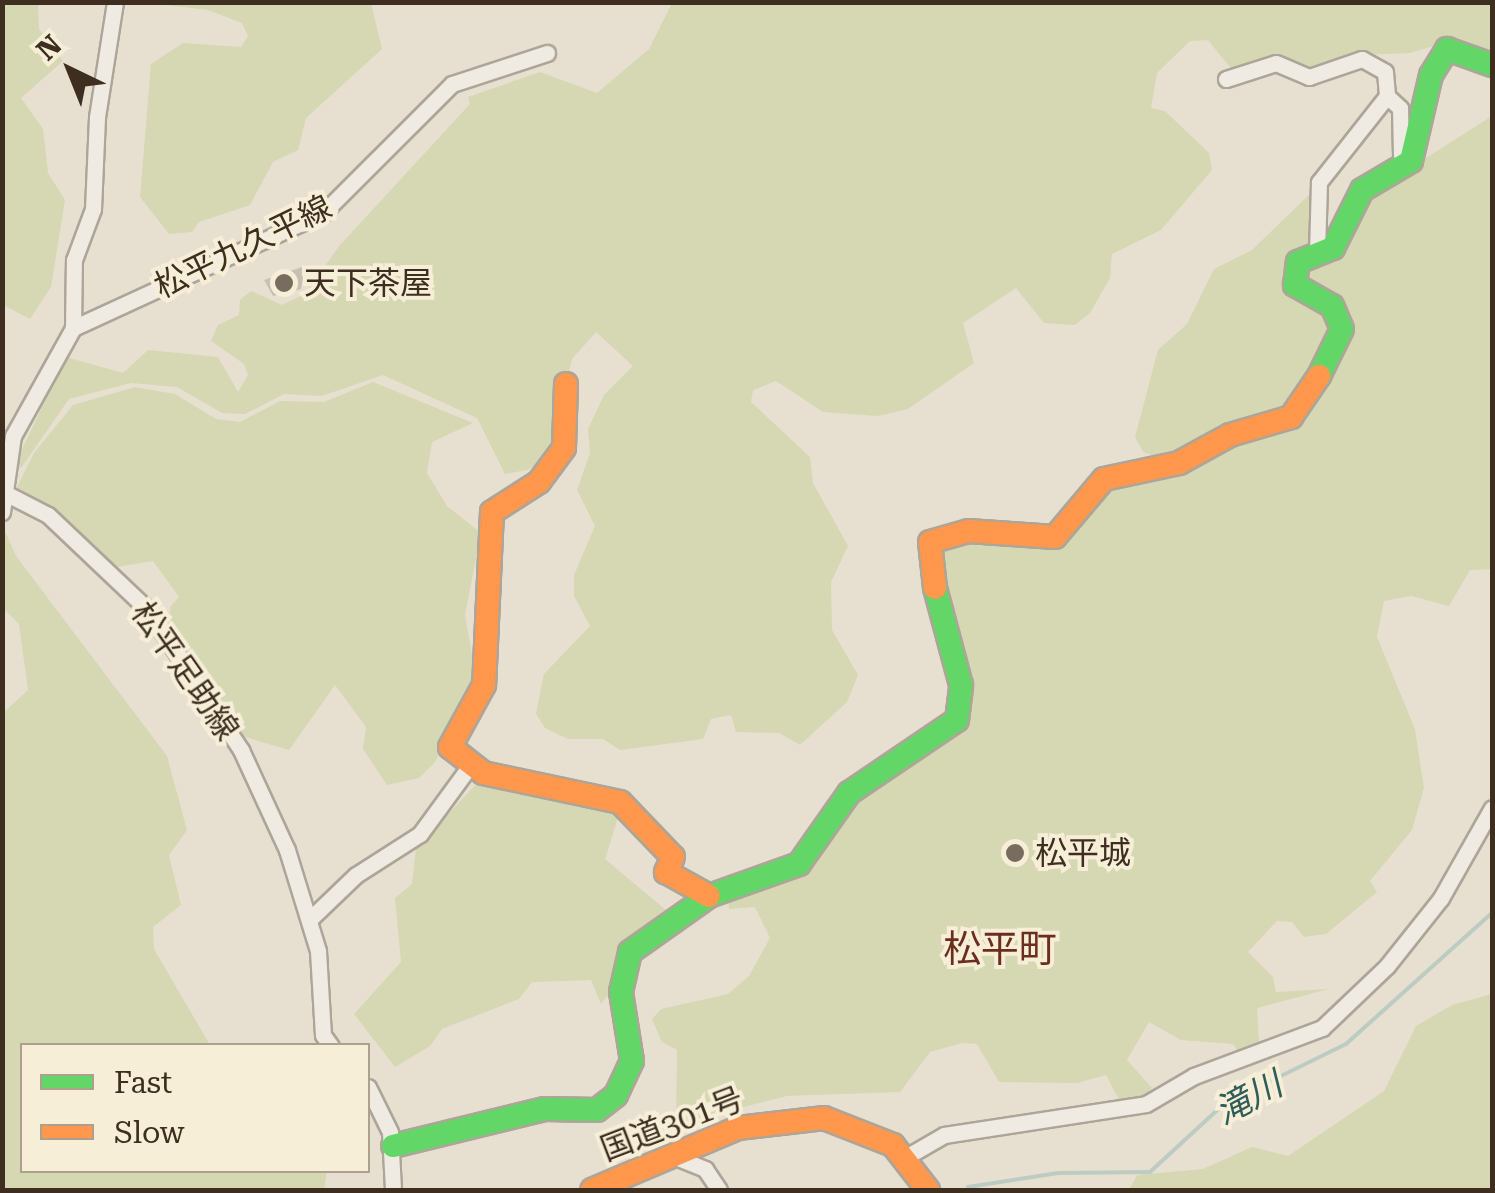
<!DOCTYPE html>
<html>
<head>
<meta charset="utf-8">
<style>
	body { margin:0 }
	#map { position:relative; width:1495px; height:1193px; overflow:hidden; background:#e7e0d1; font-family:"Roboto Serif","Noto Sans JP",serif }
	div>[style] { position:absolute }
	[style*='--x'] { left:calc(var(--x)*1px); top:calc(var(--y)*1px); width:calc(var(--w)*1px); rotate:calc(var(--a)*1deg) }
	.green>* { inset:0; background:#d6d7b3 }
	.stream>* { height:4px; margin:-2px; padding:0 2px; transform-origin:2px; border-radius:2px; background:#bcccc2 }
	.building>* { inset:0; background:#cbbfb2 }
	.roads { filter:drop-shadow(2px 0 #ada599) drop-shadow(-2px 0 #ada599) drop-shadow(0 2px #ada599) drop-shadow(0 -2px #ada599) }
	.street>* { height:15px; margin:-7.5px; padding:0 7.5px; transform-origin:7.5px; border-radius:7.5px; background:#efebe3 }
	.fast>* { height:22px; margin:-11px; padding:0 11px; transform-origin:11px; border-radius:11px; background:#63d668 }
	.slow>* { height:22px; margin:-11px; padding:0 11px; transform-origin:11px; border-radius:11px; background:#ff974d }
	.dots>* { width:28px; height:28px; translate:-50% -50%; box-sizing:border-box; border:5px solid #f7eed8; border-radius:50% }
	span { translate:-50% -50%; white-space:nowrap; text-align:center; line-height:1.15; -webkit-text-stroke:8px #f7eed8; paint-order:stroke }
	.street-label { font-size:32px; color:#3d2e20 }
	.poi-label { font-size:32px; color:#3d2e20 }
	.left { translate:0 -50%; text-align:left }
	.water-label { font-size:35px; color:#2f5d5a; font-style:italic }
	.quarter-label { font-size:38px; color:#6b2e1e }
	.frame { position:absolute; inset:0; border:5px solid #3d2e20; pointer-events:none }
	.legend { position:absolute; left:20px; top:1043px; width:350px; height:130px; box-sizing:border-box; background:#f7eed8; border:2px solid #ada18e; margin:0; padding:12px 18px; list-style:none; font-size:30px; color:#3d2e20 }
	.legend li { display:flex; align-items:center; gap:20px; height:50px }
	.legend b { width:50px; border:2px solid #ada18e }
	.north { position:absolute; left:20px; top:20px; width:100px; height:100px; -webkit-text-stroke:8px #f7eed8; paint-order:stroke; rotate:317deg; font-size:28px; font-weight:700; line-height:40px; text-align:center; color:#3d2e20 }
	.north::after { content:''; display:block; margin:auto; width:35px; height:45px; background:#3d2e20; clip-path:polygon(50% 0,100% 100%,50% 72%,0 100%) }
</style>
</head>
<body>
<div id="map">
	<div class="green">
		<div style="clip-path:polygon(2px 3px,38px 3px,39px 29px,63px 61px,21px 98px,43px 129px,48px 173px,65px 200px,51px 287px,30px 319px,3px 305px)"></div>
		<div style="clip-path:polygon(150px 3px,371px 3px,382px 49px,306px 118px,298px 150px,273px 162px,250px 205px,199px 222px,192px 232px,169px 234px,140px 197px,151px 64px,183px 43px,241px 47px,248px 36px,242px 23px,208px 10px)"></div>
		<div style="clip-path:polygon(672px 3px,1492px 3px,1492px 61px,1454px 40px,1410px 53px,1358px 55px,1307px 72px,1275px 60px,1237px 76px,1208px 40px,1190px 41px,1157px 73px,1151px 108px,1165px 111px,1209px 153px,1212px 170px,1161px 230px,1112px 254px,1110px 278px,1090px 313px,1075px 325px,1044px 323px,1016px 288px,963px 323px,974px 363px,908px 409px,878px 416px,823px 412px,776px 381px,753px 390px,751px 402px,810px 457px,813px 483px,848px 546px,831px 582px,832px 630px,858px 675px,847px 702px,800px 745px,779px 733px,736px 732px,731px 715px,711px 719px,703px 739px,620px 750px,603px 739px,568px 739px,545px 728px,536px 714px,544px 674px,590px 626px,574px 596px,574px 575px,595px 526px,577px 490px,590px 453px,588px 429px,604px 395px,633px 366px,596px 332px,572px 359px,550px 457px,527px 470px,505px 474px,477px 418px,383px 375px,322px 396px,284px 394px,245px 414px,222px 413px,177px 387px,131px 383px,69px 399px,21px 468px,15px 464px,66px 357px,123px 373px,148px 350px,218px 357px,238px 392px,248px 375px,244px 364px,211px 341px,218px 325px,239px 315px,240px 300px,251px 291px,282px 305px,305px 294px,340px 245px,470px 104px,468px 97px,540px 72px,597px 93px,649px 49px)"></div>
		<div style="clip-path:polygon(1492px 116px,1492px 569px,1470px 570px,1449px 606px,1411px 596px,1384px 601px,1377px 637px,1415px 729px,1424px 788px,1412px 830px,1370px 881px,1377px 892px,1326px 934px,1304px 937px,1292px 922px,1277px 921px,1248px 952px,1273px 977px,1276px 992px,1329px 989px,1257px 1008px,1259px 1042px,1239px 1053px,1233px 1044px,1181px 1040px,1149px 1022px,1127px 1060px,1152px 1088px,1139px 1100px,1119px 1100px,1106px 1075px,1077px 1083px,999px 1082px,977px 1044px,962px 1043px,930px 1052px,900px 1092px,787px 1096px,676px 1124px,677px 1050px,662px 1042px,652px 1019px,661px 1009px,728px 994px,749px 976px,770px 938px,755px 907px,729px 909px,728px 893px,771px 883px,846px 803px,959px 726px,931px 559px,955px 538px,1042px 545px,1094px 490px,1271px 429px,1347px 329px,1304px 291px,1307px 260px,1360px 200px)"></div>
		<div style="clip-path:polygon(1312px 192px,1313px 241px,1294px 262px,1339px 324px,1297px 409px,1166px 460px,1143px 452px,1135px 437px,1158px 350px,1187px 324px,1214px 269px,1252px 250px)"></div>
		<div style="clip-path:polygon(373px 382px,473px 423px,432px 442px,427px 473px,447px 506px,481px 533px,465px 615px,477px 683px,435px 762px,419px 778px,387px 785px,363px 749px,366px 727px,335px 685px,289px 750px,235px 734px,171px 630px,170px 607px,179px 597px,153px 561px,99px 570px,15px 491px,34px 453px,73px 405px,135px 387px,175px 394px,216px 419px,240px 422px,280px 401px,324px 402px)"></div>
		<div style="clip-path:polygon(4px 529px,16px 556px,167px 756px,187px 830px,169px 855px,181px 905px,153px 927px,154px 949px,210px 1045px,22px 1046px,22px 1170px,327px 1171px,324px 1190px,3px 1190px,3px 713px,28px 690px,19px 624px,3px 608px)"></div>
		<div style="clip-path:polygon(482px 778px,620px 811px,605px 859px,672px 915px,601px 1004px,591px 980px,532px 982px,519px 999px,442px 1029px,430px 1046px,395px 1067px,354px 1014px,401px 962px,395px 898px,412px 884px,416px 848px)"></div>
		<div style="clip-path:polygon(1492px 994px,1492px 1190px,1129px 1190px,1137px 1175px,1203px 1169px,1252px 1147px,1288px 1156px,1384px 1091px,1416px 1026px,1452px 1005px)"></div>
	</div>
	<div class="stream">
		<div style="--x:968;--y:1187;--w:91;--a:-8.8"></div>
		<div style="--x:1058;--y:1173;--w:92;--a:-0.6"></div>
		<div style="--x:1150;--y:1172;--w:100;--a:-42.6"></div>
		<div style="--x:1224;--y:1104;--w:136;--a:-26.2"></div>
		<div style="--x:1346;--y:1044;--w:196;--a:-41.9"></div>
	</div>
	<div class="building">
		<div style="clip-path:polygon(305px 266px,301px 289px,273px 296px,264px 280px)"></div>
	</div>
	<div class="roads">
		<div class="street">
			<div style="--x:1226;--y:79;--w:52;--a:-17.7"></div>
			<div style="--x:1276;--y:63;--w:36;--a:23"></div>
			<div style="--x:1309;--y:77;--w:56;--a:-18.8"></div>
			<div style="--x:1362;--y:59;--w:26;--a:29"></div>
			<div style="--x:1385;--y:72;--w:24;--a:85"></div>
			<div style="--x:1387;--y:96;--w:110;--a:128.3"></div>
			<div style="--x:1319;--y:182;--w:73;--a:91.6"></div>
			<div style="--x:1387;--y:96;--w:18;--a:43"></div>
			<div style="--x:1400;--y:108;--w:47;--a:88.8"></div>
			<div style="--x:73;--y:328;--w:275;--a:-24.7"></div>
			<div style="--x:323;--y:213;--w:182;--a:-45"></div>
			<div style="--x:452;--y:84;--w:100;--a:-18.1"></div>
			<div style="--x:5;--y:493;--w:48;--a:27.1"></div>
			<div style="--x:48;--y:515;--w:138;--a:43.5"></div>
			<div style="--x:148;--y:610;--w:168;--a:56.4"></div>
			<div style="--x:241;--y:750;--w:110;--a:65.3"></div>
			<div style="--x:287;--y:850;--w:106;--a:72.9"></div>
			<div style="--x:318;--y:951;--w:84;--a:86.6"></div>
			<div style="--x:323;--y:1035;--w:14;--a:54"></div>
			<div style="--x:2;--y:512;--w:77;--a:-81.8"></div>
			<div style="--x:13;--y:436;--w:124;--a:-60.9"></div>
			<div style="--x:73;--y:328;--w:68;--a:-89.2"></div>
			<div style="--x:74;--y:260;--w:54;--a:-69.6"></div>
			<div style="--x:93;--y:209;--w:92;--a:-87.5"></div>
			<div style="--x:97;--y:117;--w:116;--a:-81.1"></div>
			<div style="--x:309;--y:920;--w:65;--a:-43.8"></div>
			<div style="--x:356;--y:875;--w:76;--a:-32.6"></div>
			<div style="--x:420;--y:834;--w:83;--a:-53.8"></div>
			<div style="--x:368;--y:1087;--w:50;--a:63.9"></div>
			<div style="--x:390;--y:1132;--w:58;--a:87"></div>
			<div style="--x:673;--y:1156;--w:35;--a:22"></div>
			<div style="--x:705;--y:1169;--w:25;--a:56"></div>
			<div style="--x:906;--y:1157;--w:44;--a:-30.1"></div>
			<div style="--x:944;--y:1135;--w:204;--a:-8.7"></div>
			<div style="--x:1146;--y:1104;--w:56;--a:-30.3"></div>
			<div style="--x:1194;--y:1076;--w:137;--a:-20.6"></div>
			<div style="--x:1322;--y:1028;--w:90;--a:-43.6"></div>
			<div style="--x:1387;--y:966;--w:87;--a:-51.5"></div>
			<div style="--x:1441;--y:898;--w:103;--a:-60.5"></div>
		</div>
		<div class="fast">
			<div style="--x:1319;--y:376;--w:52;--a:-63.9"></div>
			<div style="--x:1342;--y:329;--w:25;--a:-113"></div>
			<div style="--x:1332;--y:306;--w:43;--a:-150.4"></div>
			<div style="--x:1295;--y:285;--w:23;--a:-83"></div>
			<div style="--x:1298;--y:262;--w:38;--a:-22"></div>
			<div style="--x:1333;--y:248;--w:65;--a:-63.4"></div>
			<div style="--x:1362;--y:190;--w:57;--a:-30.6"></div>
			<div style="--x:1411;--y:161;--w:88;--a:-76.9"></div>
			<div style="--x:1431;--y:75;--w:31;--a:-58"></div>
			<div style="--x:1447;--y:49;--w:48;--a:19.6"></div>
			<div style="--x:393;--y:1146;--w:156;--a:-13.7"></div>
			<div style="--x:545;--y:1109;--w:52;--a:1.1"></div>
			<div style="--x:597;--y:1110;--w:24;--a:-38"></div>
			<div style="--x:616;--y:1095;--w:38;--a:-65"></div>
			<div style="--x:632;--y:1061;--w:70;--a:-99.1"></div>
			<div style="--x:621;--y:992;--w:41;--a:-77.3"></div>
			<div style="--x:630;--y:952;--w:97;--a:-35.3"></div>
			<div style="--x:709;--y:896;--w:96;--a:-19.6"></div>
			<div style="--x:799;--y:864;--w:87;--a:-54.8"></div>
			<div style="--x:849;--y:793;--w:130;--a:-34.1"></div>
			<div style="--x:957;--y:720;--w:35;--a:-83"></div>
			<div style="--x:961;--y:685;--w:100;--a:-105"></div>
		</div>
		<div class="slow">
			<div style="--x:566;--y:384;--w:64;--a:91.8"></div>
			<div style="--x:564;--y:448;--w:42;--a:126.3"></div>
			<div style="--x:539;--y:482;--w:56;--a:147.4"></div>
			<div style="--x:492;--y:512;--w:173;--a:92.6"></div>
			<div style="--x:484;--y:685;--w:71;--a:118.7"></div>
			<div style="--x:450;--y:747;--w:42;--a:38.2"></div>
			<div style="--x:483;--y:773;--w:140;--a:12"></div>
			<div style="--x:620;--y:802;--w:76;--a:46.1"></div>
			<div style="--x:673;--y:857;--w:17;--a:115"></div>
			<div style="--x:666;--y:872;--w:49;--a:29.2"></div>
			<div style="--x:935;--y:588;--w:46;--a:-96.2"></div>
			<div style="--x:930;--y:542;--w:40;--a:-16"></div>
			<div style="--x:968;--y:531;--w:87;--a:3.9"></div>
			<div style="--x:1055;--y:537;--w:76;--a:-49.8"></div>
			<div style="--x:1104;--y:479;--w:77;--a:-12"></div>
			<div style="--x:1179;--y:463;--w:58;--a:-28.8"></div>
			<div style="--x:1230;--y:435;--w:64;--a:-16.4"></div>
			<div style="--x:1291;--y:417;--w:50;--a:-55.7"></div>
			<div style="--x:592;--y:1190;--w:159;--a:-23"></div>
			<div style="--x:738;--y:1128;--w:87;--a:-6.6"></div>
			<div style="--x:824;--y:1118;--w:74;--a:21.4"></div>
			<div style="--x:893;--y:1145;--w:57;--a:52.1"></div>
		</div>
	</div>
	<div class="dots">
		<div style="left:284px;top:283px;background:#786c5e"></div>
		<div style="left:1015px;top:853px;background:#786c5e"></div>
	</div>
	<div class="street-label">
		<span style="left:243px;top:247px;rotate:-26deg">松平九久平線</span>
		<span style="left:185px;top:671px;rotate:55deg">松平足助線</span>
		<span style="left:672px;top:1124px;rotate:-21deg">国道301号</span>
	</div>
	<div class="poi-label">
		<span class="left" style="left:304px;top:283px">天下茶屋</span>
		<span class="left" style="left:1035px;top:853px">松平城</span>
	</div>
	<div class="water-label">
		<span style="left:1249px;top:1099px;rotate:-28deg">滝川</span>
	</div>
	<div class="quarter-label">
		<span style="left:1000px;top:950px">松平町</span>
	</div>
	<div class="frame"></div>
	<ul class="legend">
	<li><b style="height:12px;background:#63d668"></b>Fast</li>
	<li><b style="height:12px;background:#ff974d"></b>Slow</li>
	</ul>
	<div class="north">N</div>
</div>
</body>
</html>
